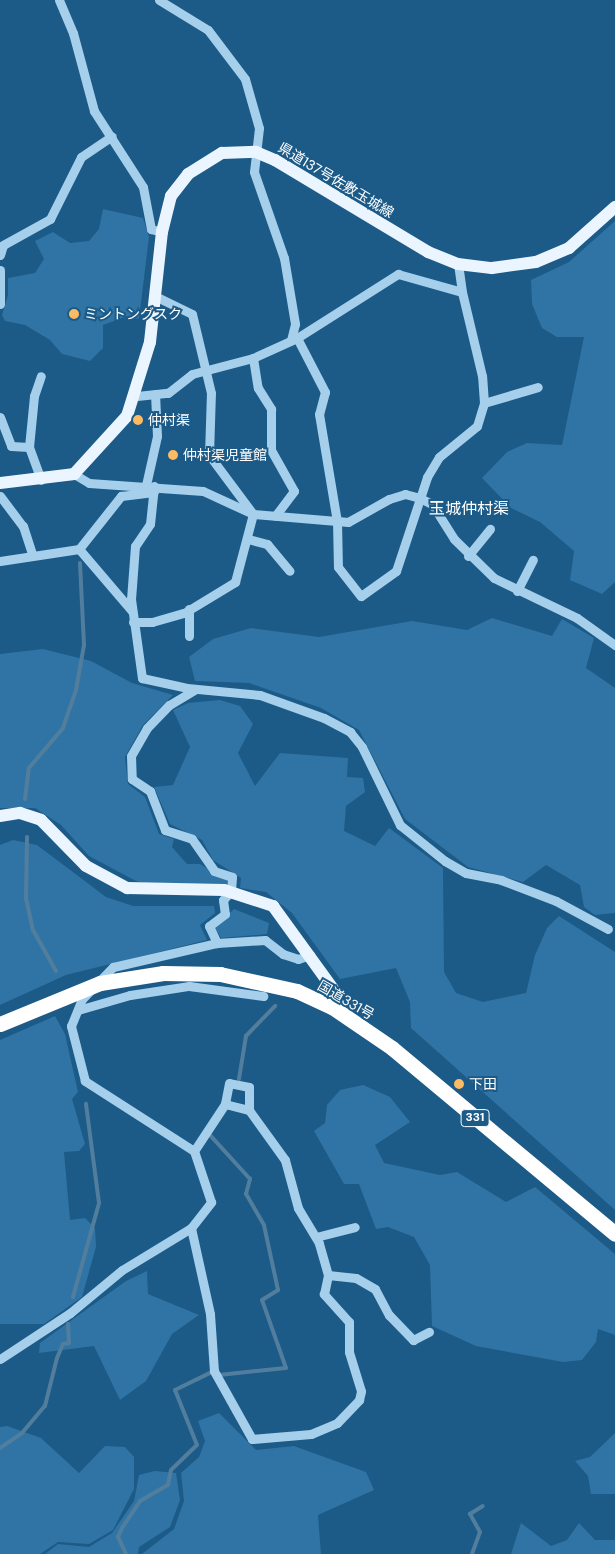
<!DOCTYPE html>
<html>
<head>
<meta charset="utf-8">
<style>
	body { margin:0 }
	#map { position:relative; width:615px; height:1554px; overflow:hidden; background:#1c5a87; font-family:"DM Sans","Noto Sans JP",sans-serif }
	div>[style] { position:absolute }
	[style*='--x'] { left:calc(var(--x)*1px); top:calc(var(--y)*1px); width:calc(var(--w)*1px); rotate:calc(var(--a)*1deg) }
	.green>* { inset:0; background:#2f74a5 }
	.stream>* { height:4px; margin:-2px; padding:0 2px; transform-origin:2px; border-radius:2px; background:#527e9e }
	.minor>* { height:9px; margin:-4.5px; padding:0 4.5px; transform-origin:4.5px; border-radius:4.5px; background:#a5cfeb }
	.major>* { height:12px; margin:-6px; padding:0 6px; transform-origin:6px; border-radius:6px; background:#eaf5ff }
	.highway>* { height:15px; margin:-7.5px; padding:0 7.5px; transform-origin:7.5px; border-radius:7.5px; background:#fff }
	.highway-bridge>* { height:15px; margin:-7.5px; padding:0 7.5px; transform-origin:7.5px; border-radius:7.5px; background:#fff }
	.dots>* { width:14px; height:14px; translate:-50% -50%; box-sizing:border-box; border:2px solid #1c5a87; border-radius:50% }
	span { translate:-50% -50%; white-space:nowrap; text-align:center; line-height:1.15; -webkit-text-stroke:4px #1c5a87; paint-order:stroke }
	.shield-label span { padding:1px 4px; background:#1c5a87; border:1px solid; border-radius:4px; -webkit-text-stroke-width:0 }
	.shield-label { font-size:12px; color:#fff; font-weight:700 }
	.street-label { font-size:14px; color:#fff }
	.poi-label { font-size:14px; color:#fff }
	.left { translate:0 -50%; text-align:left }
	.quarter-label { font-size:16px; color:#fff }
</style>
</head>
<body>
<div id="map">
	<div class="green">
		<div style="clip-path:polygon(103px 209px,143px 218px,149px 237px,139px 319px,122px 318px,103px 325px,103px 348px,90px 361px,62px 354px,50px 340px,25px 325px,5px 321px,2px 315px,8px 295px,8px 278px,35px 273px,44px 259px,35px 241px,53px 232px,70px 243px,89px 241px,99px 229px)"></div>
		<div style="clip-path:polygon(615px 221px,615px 582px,602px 594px,570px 580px,574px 551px,540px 522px,511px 508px,482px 478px,507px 452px,527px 443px,562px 445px,584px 337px,557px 337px,542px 328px,532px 304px,531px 280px,569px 262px)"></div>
		<div style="clip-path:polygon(492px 618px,552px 636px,562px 619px,594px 638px,586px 668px,615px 688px,615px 913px,595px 915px,584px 907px,580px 885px,546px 865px,523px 882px,468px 867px,405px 819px,359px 730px,321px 708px,249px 683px,195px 681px,189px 657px,213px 639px,251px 628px,319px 637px,412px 621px,467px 630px)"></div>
		<div style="clip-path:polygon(43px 649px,91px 661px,132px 683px,173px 695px,143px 725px,125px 757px,128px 784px,145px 797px,159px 834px,174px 839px,172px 847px,187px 864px,200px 864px,227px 880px,227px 885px,166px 888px,136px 881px,89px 856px,61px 825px,35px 808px,0 808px,0 654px)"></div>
		<div style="clip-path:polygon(220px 700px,240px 706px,253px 724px,238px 753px,255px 786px,280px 753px,348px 758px,347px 777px,363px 778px,365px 792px,346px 806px,344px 831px,375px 846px,389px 828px,443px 868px,444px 972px,456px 993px,483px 1002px,526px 993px,535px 955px,547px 928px,559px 916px,615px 952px,615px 1210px,411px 1028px,410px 1002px,396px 968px,340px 979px,292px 913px,266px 892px,240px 888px,241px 878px,213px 860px,202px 840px,170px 824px,154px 787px,173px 785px,190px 747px,173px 710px,188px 703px)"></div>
		<div style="clip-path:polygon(13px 840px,37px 845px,106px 897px,133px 906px,214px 906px,215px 913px,200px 925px,207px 940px,66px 975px,0 1005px,0 845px)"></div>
		<div style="clip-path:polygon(234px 909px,269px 923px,267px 934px,221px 938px,215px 928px)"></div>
		<div style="clip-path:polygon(55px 1016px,65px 1034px,78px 1092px,72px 1099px,85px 1144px,79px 1151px,64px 1152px,70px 1220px,85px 1218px,95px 1228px,96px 1247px,82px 1297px,44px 1324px,0 1324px,0 1040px)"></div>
		<div style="clip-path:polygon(363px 1085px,390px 1097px,410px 1122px,375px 1145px,384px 1163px,440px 1175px,457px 1172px,506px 1202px,535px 1187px,615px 1254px,615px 1335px,598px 1329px,596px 1342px,582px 1360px,563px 1362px,476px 1346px,432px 1326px,430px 1265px,414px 1237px,388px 1227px,376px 1229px,359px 1184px,344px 1184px,314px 1131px,325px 1123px,327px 1105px,340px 1090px)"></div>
		<div style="clip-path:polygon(147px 1271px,148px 1294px,199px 1315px,172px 1334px,146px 1381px,120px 1400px,94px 1346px,39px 1353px,40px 1343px,126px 1281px)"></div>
		<div style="clip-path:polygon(219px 1413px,256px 1450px,294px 1446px,366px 1472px,374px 1490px,318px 1515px,321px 1554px,142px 1554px,174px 1529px,184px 1501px,181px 1473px,199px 1457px,205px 1441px,198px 1421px)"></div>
		<div style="clip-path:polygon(7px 1426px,41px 1438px,79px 1473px,105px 1446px,125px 1447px,134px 1457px,134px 1489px,113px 1530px,89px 1544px,58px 1542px,40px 1554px,0 1554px,0 1427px)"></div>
		<div style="clip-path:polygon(615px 1433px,615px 1494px,591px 1494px,588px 1476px,575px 1461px,590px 1457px)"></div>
		<div style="clip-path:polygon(155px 1471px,176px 1473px,180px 1500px,170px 1527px,139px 1547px,138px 1554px,45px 1554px,58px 1544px,89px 1547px,112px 1533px,134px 1501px,139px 1475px)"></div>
		<div style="clip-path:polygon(521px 1523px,551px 1546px,567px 1540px,579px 1523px,595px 1540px,615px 1540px,615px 1554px,511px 1554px)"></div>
	</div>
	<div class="stream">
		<div style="--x:25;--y:799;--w:31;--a:-83"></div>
		<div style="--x:29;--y:768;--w:52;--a:-49.6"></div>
		<div style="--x:63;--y:728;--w:40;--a:-71.1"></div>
		<div style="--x:76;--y:690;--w:46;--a:-79.9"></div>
		<div style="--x:84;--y:645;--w:82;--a:-92.8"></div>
		<div style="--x:27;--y:837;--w:61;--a:90.9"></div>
		<div style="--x:26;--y:898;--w:33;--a:78"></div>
		<div style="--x:33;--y:930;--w:47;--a:60.7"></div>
		<div style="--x:239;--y:1079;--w:44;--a:-80.8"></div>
		<div style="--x:246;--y:1036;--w:42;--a:-46"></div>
		<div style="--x:73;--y:1297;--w:98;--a:-74.5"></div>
		<div style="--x:99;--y:1203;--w:100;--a:-97.5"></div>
		<div style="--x:0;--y:1448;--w:27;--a:-34"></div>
		<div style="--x:22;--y:1433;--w:35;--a:-50"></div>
		<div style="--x:45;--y:1406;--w:49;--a:-76"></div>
		<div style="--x:57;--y:1358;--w:15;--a:-67"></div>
		<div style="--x:63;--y:1344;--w:6;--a:-9"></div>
		<div style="--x:69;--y:1343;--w:19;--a:-93"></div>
		<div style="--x:126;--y:1554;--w:19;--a:-115"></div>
		<div style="--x:118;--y:1537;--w:10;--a:-66"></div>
		<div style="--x:122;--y:1528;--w:32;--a:-56"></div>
		<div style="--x:140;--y:1501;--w:32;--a:-30"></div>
		<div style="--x:168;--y:1485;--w:15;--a:-79"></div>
		<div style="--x:171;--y:1470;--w:36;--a:-44"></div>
		<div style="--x:197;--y:1445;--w:59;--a:-111.8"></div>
		<div style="--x:175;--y:1390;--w:43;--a:-26"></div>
		<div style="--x:214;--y:1371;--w:6;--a:39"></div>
		<div style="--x:219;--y:1375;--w:67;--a:-6"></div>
		<div style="--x:286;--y:1368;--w:72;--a:-109.4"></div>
		<div style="--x:262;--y:1300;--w:19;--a:-32"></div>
		<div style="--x:278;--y:1290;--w:66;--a:-102.2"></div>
		<div style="--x:264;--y:1225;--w:36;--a:-120"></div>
		<div style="--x:246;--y:1194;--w:16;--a:-75"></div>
		<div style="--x:250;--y:1179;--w:59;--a:-132.3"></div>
		<div style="--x:472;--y:1554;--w:23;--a:-70"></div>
		<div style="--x:480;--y:1532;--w:21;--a:-119"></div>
		<div style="--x:470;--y:1514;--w:15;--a:-32"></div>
	</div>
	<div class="minor">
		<div style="--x:59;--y:0;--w:36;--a:67"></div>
		<div style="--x:73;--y:33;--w:81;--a:74.9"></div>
		<div style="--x:94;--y:111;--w:90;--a:57.2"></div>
		<div style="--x:143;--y:187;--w:43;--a:79.2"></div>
		<div style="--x:151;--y:229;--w:11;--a:15"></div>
		<div style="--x:159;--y:0;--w:57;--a:31.5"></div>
		<div style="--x:208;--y:30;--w:61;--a:52.9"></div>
		<div style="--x:245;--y:79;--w:51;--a:74.1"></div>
		<div style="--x:259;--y:128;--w:44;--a:96.5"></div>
		<div style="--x:254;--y:172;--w:91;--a:70.8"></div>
		<div style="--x:284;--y:258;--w:67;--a:80.5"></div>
		<div style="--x:295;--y:324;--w:16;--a:104"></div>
		<div style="--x:0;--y:255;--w:10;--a:-73"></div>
		<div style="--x:3;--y:245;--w:54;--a:-29"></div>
		<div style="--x:50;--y:219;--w:69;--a:-63.4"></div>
		<div style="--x:81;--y:157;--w:37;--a:-34"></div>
		<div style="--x:0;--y:270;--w:34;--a:90"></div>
		<div style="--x:297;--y:338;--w:61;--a:62.6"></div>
		<div style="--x:325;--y:392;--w:23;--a:105"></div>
		<div style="--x:319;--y:414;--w:109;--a:80.5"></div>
		<div style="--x:337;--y:521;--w:46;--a:88.8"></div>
		<div style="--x:338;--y:567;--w:37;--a:52"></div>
		<div style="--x:361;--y:596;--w:43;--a:-35.5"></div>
		<div style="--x:396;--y:571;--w:99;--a:-71.7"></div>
		<div style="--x:427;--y:477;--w:23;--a:-59"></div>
		<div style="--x:439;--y:457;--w:49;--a:-39.2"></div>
		<div style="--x:477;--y:426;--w:24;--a:-73"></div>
		<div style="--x:484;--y:403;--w:27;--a:-94"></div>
		<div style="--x:482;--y:376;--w:86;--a:-103.4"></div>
		<div style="--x:253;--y:358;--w:30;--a:81"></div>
		<div style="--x:258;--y:388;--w:25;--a:58"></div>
		<div style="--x:271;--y:409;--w:41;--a:90"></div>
		<div style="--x:271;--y:450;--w:47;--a:60.7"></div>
		<div style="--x:294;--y:491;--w:31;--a:127"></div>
		<div style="--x:137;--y:396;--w:31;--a:-6"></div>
		<div style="--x:168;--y:393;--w:31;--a:-38"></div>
		<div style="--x:192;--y:374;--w:63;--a:-14.7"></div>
		<div style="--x:253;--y:358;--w:48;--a:-24.4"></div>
		<div style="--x:297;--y:338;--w:120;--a:-32.4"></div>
		<div style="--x:398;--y:274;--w:66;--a:15.7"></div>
		<div style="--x:462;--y:292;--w:28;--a:-98"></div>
		<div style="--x:484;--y:403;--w:56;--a:-16.5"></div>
		<div style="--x:0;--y:417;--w:31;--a:69"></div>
		<div style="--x:11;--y:446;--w:18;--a:3"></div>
		<div style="--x:29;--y:447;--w:35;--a:70"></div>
		<div style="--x:29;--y:447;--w:51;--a:-84.4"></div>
		<div style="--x:34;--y:396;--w:21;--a:-71"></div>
		<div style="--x:74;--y:474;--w:17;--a:31"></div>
		<div style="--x:89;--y:483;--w:114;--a:4"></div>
		<div style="--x:203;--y:491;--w:55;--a:24.7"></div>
		<div style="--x:253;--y:514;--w:84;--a:4.8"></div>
		<div style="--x:337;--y:521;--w:11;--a:5"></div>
		<div style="--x:348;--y:522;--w:47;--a:-29.3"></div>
		<div style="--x:389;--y:499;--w:17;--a:-17"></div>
		<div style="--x:405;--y:494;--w:16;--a:15"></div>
		<div style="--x:420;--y:498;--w:13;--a:27"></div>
		<div style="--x:432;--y:504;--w:41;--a:57.8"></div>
		<div style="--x:454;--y:539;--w:56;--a:44.3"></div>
		<div style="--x:494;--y:578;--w:92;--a:25.7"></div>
		<div style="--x:577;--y:618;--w:47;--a:35.4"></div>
		<div style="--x:146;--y:485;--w:50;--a:-77.3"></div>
		<div style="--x:157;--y:436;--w:42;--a:-92.7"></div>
		<div style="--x:154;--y:486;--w:38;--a:96"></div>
		<div style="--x:150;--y:524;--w:27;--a:124"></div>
		<div style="--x:135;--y:546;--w:53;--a:94.3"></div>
		<div style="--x:131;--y:599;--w:80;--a:82.1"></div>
		<div style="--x:142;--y:678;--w:46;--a:12.5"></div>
		<div style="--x:187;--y:688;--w:73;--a:5.5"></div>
		<div style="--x:260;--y:695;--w:68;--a:19.8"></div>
		<div style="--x:324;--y:718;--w:30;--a:28"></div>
		<div style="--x:350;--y:732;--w:19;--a:51"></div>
		<div style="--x:362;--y:747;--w:87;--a:64"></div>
		<div style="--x:400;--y:825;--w:58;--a:38.7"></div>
		<div style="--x:445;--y:861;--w:24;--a:30"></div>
		<div style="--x:466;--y:873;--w:36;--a:11"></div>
		<div style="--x:501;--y:880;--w:59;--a:20.9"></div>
		<div style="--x:556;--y:901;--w:59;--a:28.3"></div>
		<div style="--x:0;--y:496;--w:38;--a:53"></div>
		<div style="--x:23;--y:526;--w:29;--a:72"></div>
		<div style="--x:248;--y:539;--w:20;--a:15"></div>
		<div style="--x:267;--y:544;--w:35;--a:50"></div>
		<div style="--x:79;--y:549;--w:68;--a:-51.6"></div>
		<div style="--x:121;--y:496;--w:33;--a:-7"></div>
		<div style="--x:468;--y:556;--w:35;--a:-51"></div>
		<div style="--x:0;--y:561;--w:80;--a:-8.6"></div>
		<div style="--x:79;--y:549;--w:82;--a:49.5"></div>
		<div style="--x:517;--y:591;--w:35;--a:-63"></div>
		<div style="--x:189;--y:609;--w:27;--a:90"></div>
		<div style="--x:133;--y:622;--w:19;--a:0"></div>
		<div style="--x:152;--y:622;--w:33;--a:-16"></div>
		<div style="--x:184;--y:613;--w:60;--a:-31.3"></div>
		<div style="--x:235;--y:582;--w:70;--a:-75.2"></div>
		<div style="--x:253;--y:514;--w:74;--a:-126.7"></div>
		<div style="--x:209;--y:455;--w:62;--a:-88.2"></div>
		<div style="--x:211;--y:393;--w:81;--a:-103.5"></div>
		<div style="--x:192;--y:314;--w:41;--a:-154.1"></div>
		<div style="--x:196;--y:689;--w:31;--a:149"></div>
		<div style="--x:169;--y:705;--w:32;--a:134"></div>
		<div style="--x:147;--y:728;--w:32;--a:120"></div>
		<div style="--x:131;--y:756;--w:23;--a:88"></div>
		<div style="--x:132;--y:779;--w:22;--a:34"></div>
		<div style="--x:150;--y:791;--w:42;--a:69"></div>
		<div style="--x:165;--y:830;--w:28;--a:18"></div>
		<div style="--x:192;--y:839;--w:39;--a:55"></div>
		<div style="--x:214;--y:871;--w:19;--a:18"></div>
		<div style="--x:232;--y:877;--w:14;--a:94"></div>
		<div style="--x:231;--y:891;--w:12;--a:132"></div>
		<div style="--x:223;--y:900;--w:14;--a:82"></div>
		<div style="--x:225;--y:914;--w:20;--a:143"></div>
		<div style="--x:209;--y:926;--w:19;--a:65"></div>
		<div style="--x:78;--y:1010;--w:54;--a:-16.1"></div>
		<div style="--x:130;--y:995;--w:60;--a:-8.7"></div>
		<div style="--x:189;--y:986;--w:75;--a:7.7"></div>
		<div style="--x:194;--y:1151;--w:56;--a:-56.6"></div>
		<div style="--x:225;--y:1104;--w:25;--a:14"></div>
		<div style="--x:191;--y:1228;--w:88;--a:77.5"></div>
		<div style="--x:210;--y:1314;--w:57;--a:86"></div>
		<div style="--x:214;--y:1371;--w:78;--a:60.8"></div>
		<div style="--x:252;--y:1439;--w:59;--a:-4.8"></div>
		<div style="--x:311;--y:1434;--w:28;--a:-23"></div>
		<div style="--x:337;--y:1423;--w:32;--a:-46"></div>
		<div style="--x:359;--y:1400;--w:9;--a:-77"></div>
		<div style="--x:361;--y:1391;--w:41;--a:-107.1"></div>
		<div style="--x:349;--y:1352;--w:30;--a:-90"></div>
		<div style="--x:349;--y:1322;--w:38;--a:-132"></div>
		<div style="--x:324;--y:1294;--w:19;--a:-78"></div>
		<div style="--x:328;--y:1275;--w:33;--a:-106"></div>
		<div style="--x:319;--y:1243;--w:41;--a:-121"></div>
		<div style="--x:298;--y:1208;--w:50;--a:-105.2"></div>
		<div style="--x:285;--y:1160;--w:62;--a:-125.8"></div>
		<div style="--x:249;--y:1110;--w:23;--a:-90"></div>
		<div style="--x:249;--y:1087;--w:20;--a:-169"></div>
		<div style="--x:229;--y:1083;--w:21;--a:101"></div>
		<div style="--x:316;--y:1237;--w:40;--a:-14.4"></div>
		<div style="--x:328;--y:1275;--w:28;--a:6"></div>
		<div style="--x:356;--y:1278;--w:22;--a:30"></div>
		<div style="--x:375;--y:1289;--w:30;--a:62"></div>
		<div style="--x:389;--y:1315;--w:35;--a:46"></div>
		<div style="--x:413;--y:1340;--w:18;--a:-27"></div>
		<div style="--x:0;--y:1359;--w:84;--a:-33.3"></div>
		<div style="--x:70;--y:1313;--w:67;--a:-39.6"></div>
		<div style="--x:122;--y:1270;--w:81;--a:-31.3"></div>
		<div style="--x:191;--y:1228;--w:33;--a:-52"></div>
		<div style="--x:211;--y:1202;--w:54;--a:-108.4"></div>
		<div style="--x:194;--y:1151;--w:130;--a:-147.3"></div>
		<div style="--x:85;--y:1081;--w:57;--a:-104.3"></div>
		<div style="--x:71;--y:1026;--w:29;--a:-68"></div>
		<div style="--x:82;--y:999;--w:45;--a:-45.9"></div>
		<div style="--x:113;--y:967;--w:107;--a:-13"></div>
		<div style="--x:217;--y:943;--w:48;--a:-3.6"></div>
		<div style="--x:265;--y:940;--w:23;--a:38"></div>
		<div style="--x:283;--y:954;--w:16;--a:18"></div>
		<div style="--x:298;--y:959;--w:13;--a:-18"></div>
	</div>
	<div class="major">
		<div style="--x:0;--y:483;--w:75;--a:-6.9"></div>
		<div style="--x:74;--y:474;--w:79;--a:-47.6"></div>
		<div style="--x:127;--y:416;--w:77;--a:-72.7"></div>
		<div style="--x:150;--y:342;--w:111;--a:-83.8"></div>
		<div style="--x:162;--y:232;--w:37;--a:-76"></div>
		<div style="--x:171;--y:196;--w:28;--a:-52"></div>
		<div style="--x:188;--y:174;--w:40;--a:-32"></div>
		<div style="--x:222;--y:153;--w:34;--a:-2"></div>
		<div style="--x:256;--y:152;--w:21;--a:23"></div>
		<div style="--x:275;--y:160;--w:179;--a:31"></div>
		<div style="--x:428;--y:252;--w:32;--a:22"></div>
		<div style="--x:458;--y:264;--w:34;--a:7"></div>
		<div style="--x:492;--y:268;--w:44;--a:-7.8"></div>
		<div style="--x:536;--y:262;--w:36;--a:-23"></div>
		<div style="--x:569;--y:248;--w:62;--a:-41.7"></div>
		<div style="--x:0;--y:816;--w:20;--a:-9"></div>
		<div style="--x:20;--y:813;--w:22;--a:18"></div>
		<div style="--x:41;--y:820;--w:64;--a:45.6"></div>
		<div style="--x:86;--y:866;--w:47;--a:28.2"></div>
		<div style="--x:127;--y:888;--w:97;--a:1.2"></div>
		<div style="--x:224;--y:890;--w:52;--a:18.1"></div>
		<div style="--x:273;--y:906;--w:102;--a:54.1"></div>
		<div style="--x:333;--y:989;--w:18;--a:93"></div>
	</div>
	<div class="highway">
		<div style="--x:297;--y:991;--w:38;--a:25"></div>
		<div style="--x:332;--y:1007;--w:73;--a:34.3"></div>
		<div style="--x:392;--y:1048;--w:290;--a:39.8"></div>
	</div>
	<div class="highway-bridge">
		<div style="--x:0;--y:1024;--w:108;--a:-22.3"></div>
		<div style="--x:100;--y:983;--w:64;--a:-9"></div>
		<div style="--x:163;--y:973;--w:57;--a:1"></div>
		<div style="--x:220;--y:974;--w:79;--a:12.4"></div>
	</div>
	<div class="dots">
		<div style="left:74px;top:314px;background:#fcbb63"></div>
		<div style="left:138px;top:420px;background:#fcbb63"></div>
		<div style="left:173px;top:455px;background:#fcbb63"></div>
		<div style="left:459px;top:1084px;background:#fcbb63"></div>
	</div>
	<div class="shield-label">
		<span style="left:475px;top:1118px">331</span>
	</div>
	<div class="street-label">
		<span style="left:336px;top:180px;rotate:31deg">県道137号佐敷玉城線</span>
		<span style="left:346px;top:1000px;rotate:30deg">国道331号</span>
	</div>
	<div class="poi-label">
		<span class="left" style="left:84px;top:314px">ミントングスク</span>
		<span class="left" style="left:148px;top:420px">仲村渠</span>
		<span class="left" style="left:183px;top:455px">仲村渠児童館</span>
		<span class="left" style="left:469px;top:1084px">下田</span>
	</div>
	<div class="quarter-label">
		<span style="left:469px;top:509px">玉城仲村渠</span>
	</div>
</div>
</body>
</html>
